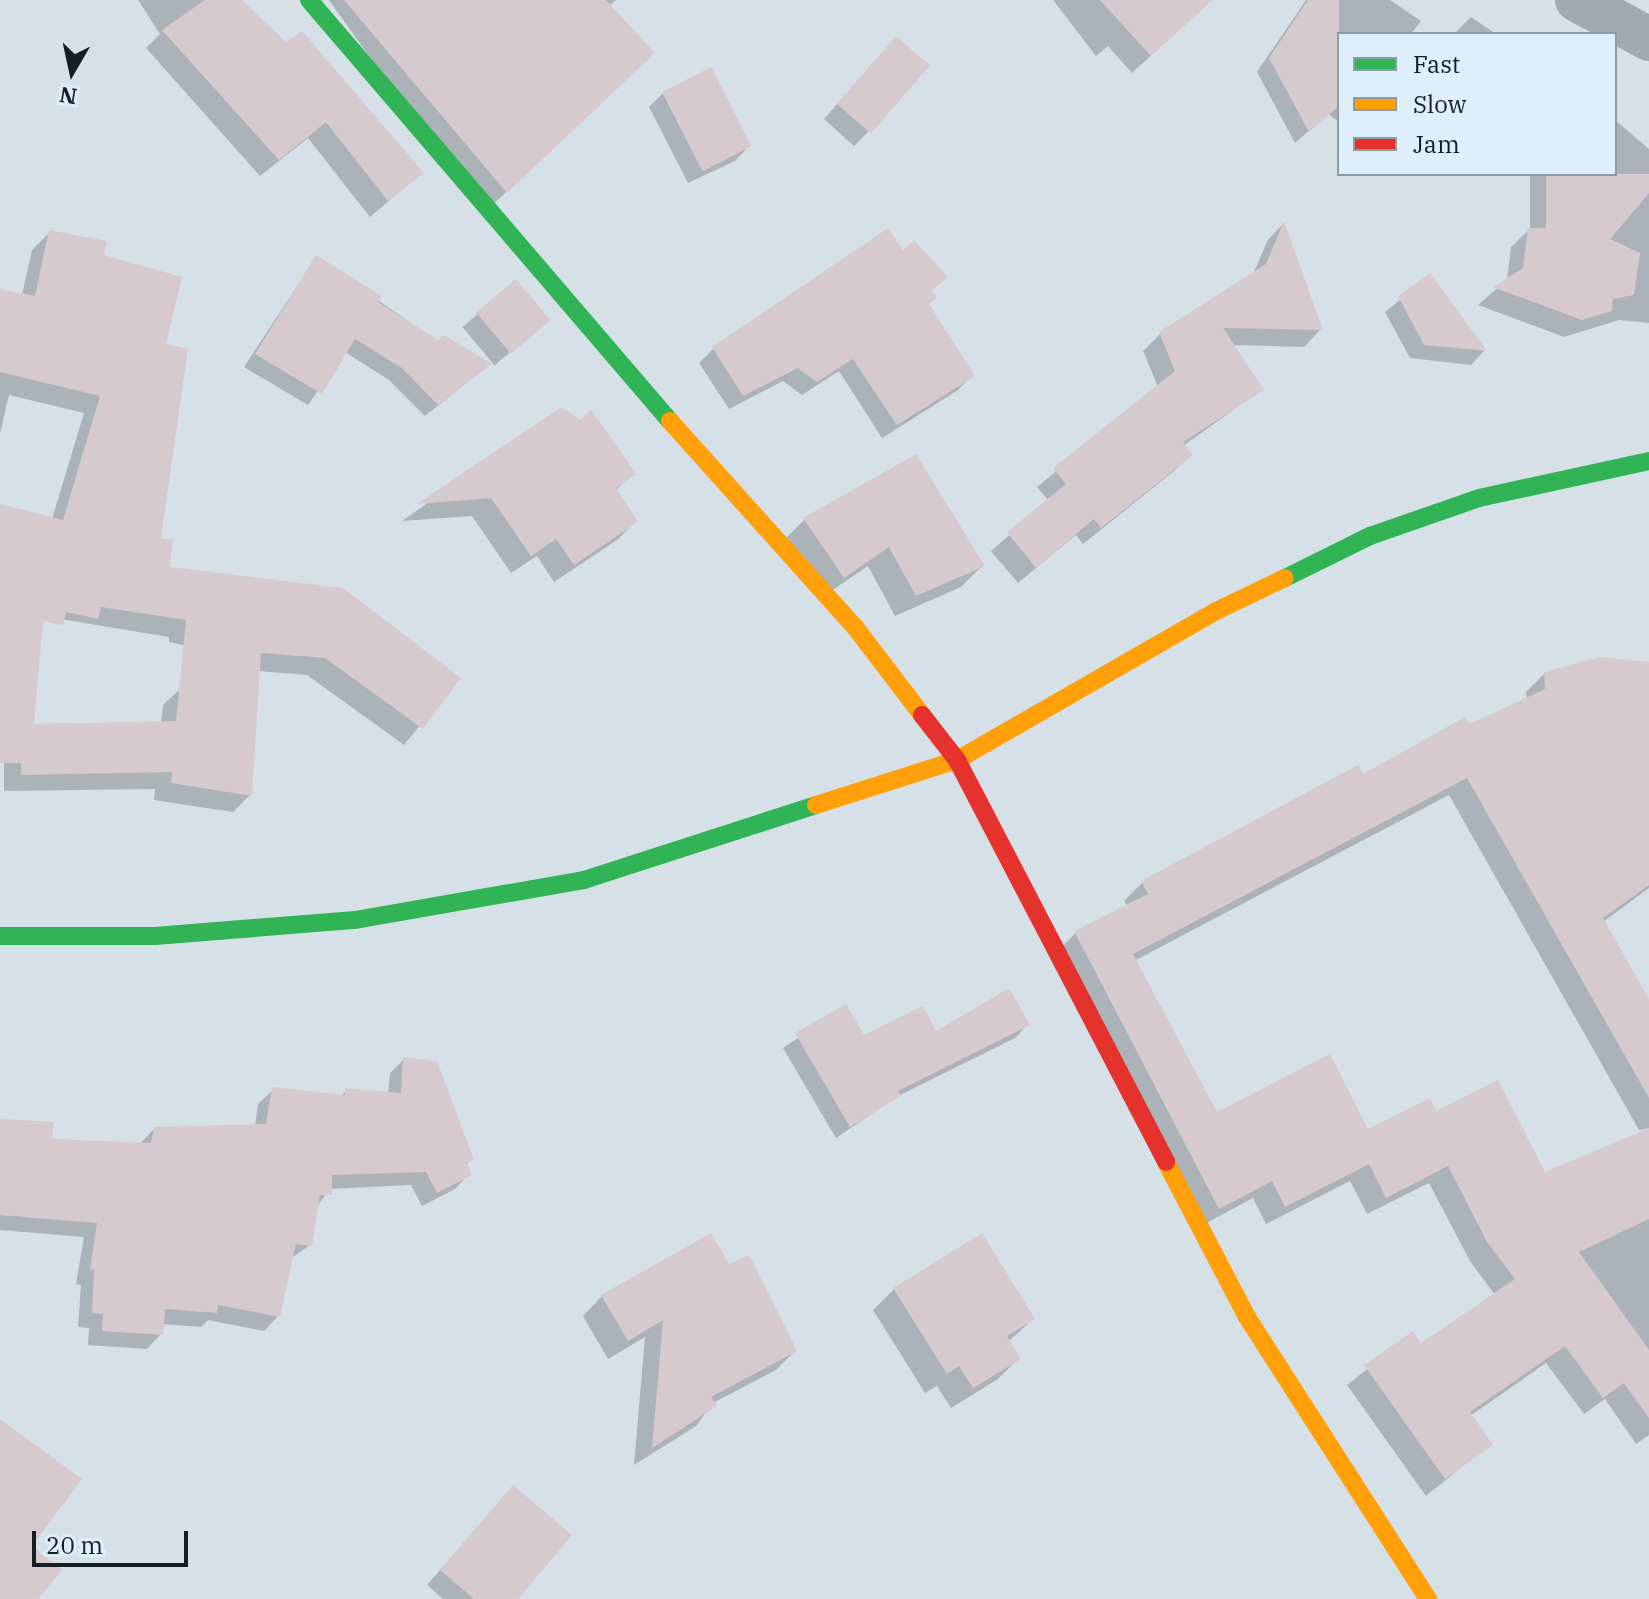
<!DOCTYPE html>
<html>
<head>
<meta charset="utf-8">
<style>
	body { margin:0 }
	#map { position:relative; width:1649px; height:1599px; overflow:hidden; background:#d6e0e7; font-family:"IBM Plex Serif",serif }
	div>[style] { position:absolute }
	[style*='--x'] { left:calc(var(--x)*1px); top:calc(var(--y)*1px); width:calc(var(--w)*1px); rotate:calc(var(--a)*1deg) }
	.shadow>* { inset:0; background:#0003; transform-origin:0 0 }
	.building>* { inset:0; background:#d7cacf; transform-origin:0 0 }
	.street>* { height:44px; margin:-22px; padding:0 22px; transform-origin:22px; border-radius:22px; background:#9faab1 }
	.fast>* { height:18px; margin:-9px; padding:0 9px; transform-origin:9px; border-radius:9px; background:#30b455 }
	.slow>* { height:18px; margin:-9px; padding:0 9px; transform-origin:9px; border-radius:9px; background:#ff9f0a }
	.jam>* { height:18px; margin:-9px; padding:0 9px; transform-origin:9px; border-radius:9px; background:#e5322d }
	span { translate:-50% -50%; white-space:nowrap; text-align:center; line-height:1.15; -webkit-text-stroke:8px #dceffb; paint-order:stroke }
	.legend { position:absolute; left:1337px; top:32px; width:280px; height:144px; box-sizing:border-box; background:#dceffb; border:2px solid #8d9ba4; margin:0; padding:10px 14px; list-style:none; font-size:24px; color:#171d22 }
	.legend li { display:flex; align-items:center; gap:16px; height:40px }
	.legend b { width:40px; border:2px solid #8d9ba4 }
	.north { position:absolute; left:32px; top:32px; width:80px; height:80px; -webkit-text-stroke:6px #dceffb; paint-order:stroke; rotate:189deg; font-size:22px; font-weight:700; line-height:32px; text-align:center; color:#171d22 }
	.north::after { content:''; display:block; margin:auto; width:28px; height:36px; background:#171d22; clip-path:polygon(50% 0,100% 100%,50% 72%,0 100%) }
	.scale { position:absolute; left:32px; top:1531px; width:156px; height:36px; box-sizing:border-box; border:4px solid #171d22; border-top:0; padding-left:10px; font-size:24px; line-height:28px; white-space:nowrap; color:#171d22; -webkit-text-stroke:6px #dceffb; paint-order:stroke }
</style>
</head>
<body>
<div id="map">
	<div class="shadow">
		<div style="clip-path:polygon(138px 0,238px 0,422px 173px,370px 217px,308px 138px,260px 176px,146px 48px,160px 34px)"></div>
		<div style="clip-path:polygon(329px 0,616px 0,609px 6px,628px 77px,482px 215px)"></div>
		<div style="clip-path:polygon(1053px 0,1211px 0,1132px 73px,1108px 46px,1096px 56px)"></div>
		<div style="clip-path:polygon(1306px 0,1390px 0,1421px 21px,1411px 34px,1339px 34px,1339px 122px,1328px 114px,1295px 143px,1257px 72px)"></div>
		<div style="clip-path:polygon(1471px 17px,1496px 34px,1454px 34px)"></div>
		<div style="clip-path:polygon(882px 53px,868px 132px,854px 146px,824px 119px)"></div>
		<div style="clip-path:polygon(710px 70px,749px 146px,735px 161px,688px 183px,649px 107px,663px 93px)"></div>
		<div style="clip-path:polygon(1615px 120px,1649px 149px,1649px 323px,1619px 320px,1564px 337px,1478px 305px,1507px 280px,1511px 247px,1530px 229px,1530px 174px,1615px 174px)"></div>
		<div style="clip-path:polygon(1283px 224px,1320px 330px,1304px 347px,1231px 345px,1261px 390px,1183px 446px,1191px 455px,1174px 471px,1083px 544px,1076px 535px,1018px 583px,991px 551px,1049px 501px,1037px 487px,1158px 387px,1143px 351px,1160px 334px,1253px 274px,1268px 240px)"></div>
		<div style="clip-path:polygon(50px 232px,102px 257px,164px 346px,158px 540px,167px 569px,458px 678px,404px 745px,307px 675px,258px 671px,250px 795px,233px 812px,154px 800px,155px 789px,4px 791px,4px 744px,161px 723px,163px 705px,181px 688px,187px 646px,169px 642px,169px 637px,0 609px,0 506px,52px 519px,84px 413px,9px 395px,0 434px,0 291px,22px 295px,32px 250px)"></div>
		<div style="clip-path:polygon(903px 253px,945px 277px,930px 292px,927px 305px,972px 375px,958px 390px,882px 438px,839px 371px,802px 395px,783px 381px,729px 409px,699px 363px,713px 349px)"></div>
		<div style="clip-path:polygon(316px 257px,438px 342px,489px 365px,425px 416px,389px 380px,345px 352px,308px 405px,244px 367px)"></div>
		<div style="clip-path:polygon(1430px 276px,1484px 351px,1471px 365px,1410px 358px,1385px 312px)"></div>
		<div style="left:516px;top:282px;width:50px;height:70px;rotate:50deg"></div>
		<div style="clip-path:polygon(561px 409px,633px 473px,615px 491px,635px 522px,617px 540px,554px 582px,537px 556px,511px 573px,472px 516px,402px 521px)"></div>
		<div style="clip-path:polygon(805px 519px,982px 566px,961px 587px,895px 616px,868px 566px,822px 597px,784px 540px)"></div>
		<div style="clip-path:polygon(1649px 664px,1649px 888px,1603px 922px,1649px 1003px,1649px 1128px,1639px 1130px,1449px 795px,1134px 961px,1216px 1114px,1368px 1132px,1435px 1114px,1545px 1175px,1649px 1168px,1649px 1435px,1636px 1444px,1605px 1399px,1584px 1414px,1546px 1363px,1470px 1416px,1490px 1444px,1426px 1496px,1347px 1385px,1412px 1334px,1421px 1345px,1495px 1295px,1470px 1261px,1429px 1183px,1367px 1214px,1350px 1181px,1266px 1224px,1253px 1198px,1201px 1226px,1057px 951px,1076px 933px,1127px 906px,1124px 901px,1143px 882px,1527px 700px,1526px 692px,1545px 673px)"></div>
		<div style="clip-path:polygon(845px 1007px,864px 1038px,1028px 1024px,1015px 1038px,898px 1096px,836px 1138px,783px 1048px)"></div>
		<div style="clip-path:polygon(404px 1059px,472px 1159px,465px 1166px,469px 1174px,455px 1189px,422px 1206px,411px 1185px,330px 1189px,315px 1209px,310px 1245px,290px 1259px,278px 1316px,264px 1331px,208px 1320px,201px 1327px,162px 1324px,161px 1334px,147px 1349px,88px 1345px,89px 1328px,78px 1327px,81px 1285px,76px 1284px,84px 1237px,0 1230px,0 1121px,49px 1141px,140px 1144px,154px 1129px,255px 1127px,258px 1104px,273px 1090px,340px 1097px,346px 1091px,388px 1094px,390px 1073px)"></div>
		<div style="clip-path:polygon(728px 1267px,795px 1351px,776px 1370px,713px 1403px,696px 1426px,634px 1465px,645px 1337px,608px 1359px,583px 1316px,602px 1296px)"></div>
		<div style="clip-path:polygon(894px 1289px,1033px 1319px,1008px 1342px,1019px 1358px,998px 1379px,951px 1408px,937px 1386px,925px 1393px,873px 1310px)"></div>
		<div style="clip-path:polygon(499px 1502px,515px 1599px,443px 1599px,427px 1585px)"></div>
	</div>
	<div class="building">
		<div style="clip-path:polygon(205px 0,242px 0,286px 42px,302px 31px,424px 173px,388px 201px,326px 122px,279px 160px,162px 30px)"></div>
		<div style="clip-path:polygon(344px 0,606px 0,655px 53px,507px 193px)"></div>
		<div style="clip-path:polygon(1100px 0,1213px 0,1151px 56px)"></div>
		<div style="clip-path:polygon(1308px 0,1339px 0,1339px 106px,1309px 132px,1269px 58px)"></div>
		<div style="left:896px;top:36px;width:45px;height:90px;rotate:41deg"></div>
		<div style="left:711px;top:67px;width:89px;height:55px;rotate:63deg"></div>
		<div style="clip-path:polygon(1546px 174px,1649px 174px,1649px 193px,1610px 239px,1640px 253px,1634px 295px,1613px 299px,1612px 311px,1582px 320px,1493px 287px,1523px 268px,1528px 228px,1546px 228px)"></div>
		<div style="clip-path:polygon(1284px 221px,1323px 330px,1223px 328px,1264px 390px,1183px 442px,1193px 455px,1101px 528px,1094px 519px,1036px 568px,1007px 532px,1066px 484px,1053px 468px,1175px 371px,1159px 332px,1266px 264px)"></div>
		<div style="clip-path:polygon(888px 228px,903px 250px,914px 240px,948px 277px,932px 290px,937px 298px,929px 304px,975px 376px,897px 425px,853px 359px,817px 382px,798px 368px,743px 396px,712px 347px)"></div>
		<div style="clip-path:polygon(evenodd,49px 230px,107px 241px,104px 255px,182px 277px,166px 344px,188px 349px,161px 538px,173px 540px,170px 567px,343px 588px,461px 678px,423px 729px,325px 658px,261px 653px,252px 796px,171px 783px,172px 772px,21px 775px,21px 763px,0 763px,0 504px,63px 520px,100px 396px,0 372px,0 289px,35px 296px,49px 230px,101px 607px,186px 620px,176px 721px,34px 724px,43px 621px,63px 625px,66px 612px,98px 619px,101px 607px)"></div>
		<div style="clip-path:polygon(316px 255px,382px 296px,378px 302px,438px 340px,444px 335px,492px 364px,438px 405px,402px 368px,355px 339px,322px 394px,255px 354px)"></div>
		<div style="clip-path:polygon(1430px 273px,1487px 351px,1424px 345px,1398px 296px)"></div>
		<div style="left:516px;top:279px;width:54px;height:52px;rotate:50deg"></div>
		<div style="clip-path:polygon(561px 407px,581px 420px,591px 409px,636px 474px,616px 488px,638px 522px,574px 565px,556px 539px,531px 556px,491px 498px,417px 504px)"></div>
		<div style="clip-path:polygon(916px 454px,985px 566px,916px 596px,889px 547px,844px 578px,803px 518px)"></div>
		<div style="clip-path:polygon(1600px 657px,1649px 662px,1649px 885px,1603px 918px,1649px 999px,1649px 1098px,1467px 778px,1133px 954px,1217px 1112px,1330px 1054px,1368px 1129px,1430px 1098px,1436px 1111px,1498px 1080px,1545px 1172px,1649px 1128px,1649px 1219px,1579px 1252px,1649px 1350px,1649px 1418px,1624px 1383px,1603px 1398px,1565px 1346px,1470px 1412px,1493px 1445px,1445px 1479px,1364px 1365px,1413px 1331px,1421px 1343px,1515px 1279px,1487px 1242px,1448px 1166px,1386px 1198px,1369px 1164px,1285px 1207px,1272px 1181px,1219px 1209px,1074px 931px,1148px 894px,1141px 881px,1358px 765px,1363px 774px,1465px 717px,1470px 724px,1545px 689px,1544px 672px)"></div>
		<div style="clip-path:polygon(1009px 988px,1030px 1025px,898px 1091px,901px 1096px,850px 1127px,795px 1033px,846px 1004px,864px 1035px,923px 1006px,936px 1031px)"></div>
		<div style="clip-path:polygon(403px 1057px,437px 1061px,474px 1160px,466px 1163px,472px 1175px,437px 1193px,426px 1172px,332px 1175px,332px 1195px,320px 1195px,312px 1246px,296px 1244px,280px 1317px,218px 1305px,217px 1313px,165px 1309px,163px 1335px,102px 1331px,103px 1314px,92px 1313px,94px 1270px,90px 1270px,97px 1223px,0 1215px,0 1119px,54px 1122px,52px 1139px,151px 1143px,154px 1127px,266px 1124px,272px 1087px,345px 1095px,345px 1088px,401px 1093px)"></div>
		<div style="clip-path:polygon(711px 1233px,729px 1264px,749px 1255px,797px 1351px,711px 1397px,717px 1406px,652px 1448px,663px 1320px,628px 1341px,601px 1295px)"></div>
		<div style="clip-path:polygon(982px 1233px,1035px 1319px,1007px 1336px,1021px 1359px,973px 1388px,959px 1366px,947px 1374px,893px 1288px)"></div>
		<div style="clip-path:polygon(0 1419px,82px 1479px,32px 1546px,62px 1570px,38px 1599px,0 1599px)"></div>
		<div style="clip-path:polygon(513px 1485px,572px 1535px,518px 1599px,474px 1599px,440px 1570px)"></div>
	</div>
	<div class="street">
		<div style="--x:1577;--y:0;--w:82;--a:28.4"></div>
	</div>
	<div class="fast">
		<div style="--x:309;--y:0;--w:555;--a:49.39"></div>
		<div style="--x:1285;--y:578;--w:95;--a:-26.3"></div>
		<div style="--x:1370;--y:536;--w:115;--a:-19.2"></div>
		<div style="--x:1479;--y:498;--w:174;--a:-12.3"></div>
		<div style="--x:0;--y:936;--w:155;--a:0"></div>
		<div style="--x:155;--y:936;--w:201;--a:-4.6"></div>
		<div style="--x:355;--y:920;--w:232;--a:-9.9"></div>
		<div style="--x:584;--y:880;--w:244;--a:-17.9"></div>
	</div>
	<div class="slow">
		<div style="--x:670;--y:421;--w:277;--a:48.1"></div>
		<div style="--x:855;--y:627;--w:111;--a:52.7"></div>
		<div style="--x:816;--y:805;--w:148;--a:-17.7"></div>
		<div style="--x:957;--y:760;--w:299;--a:-29.9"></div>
		<div style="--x:1216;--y:611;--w:76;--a:-25.6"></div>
		<div style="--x:1166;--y:1162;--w:175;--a:62.4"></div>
		<div style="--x:1247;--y:1317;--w:335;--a:57.3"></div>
	</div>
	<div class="jam">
		<div style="--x:922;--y:715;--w:57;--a:52.1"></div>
		<div style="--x:957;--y:760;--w:453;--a:62.5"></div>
	</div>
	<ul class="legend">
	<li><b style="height:10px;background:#30b455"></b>Fast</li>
	<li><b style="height:10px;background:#ff9f0a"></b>Slow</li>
	<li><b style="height:10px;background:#e5322d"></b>Jam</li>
	</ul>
	<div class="north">N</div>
	<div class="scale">20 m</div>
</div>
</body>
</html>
